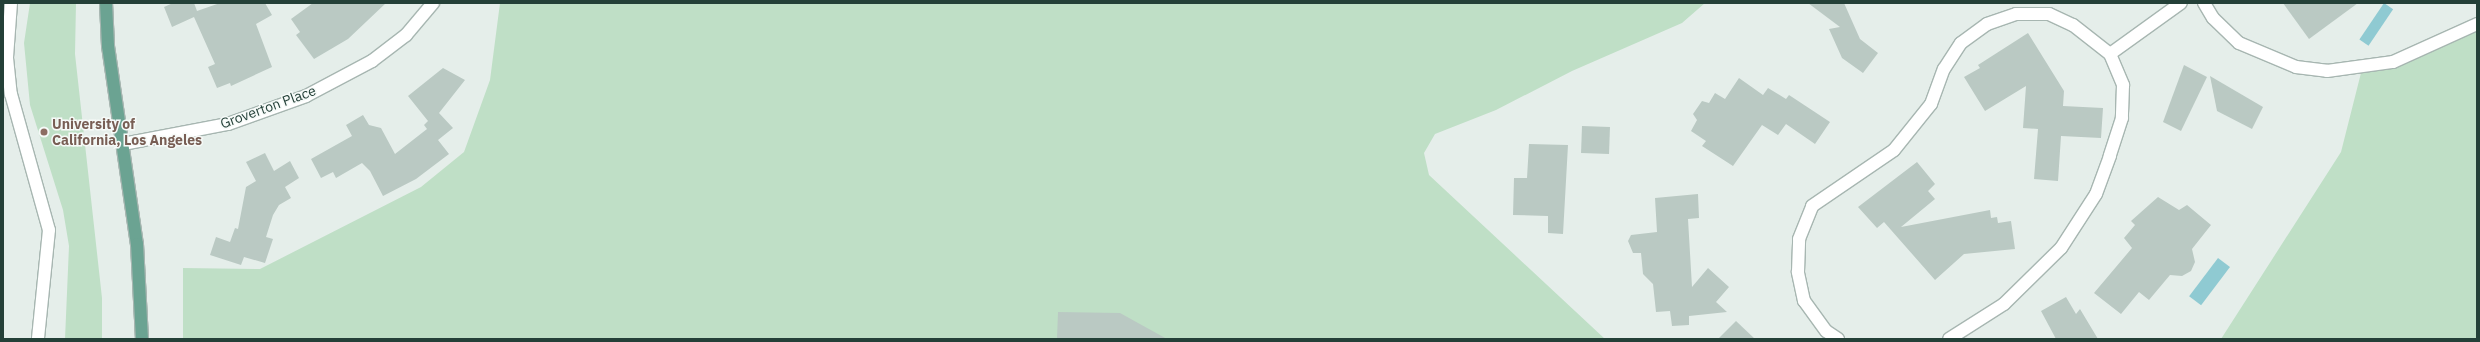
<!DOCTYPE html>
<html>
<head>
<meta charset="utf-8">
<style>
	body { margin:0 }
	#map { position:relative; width:2480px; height:342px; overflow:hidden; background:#e5eeea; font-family:"IBM Plex Sans",sans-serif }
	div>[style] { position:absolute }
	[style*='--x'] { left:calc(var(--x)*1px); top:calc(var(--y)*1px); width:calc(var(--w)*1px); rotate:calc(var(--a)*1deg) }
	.green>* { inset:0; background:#bfdfc6 }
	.water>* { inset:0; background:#8fcad2; transform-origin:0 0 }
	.building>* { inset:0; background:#bac9c3; transform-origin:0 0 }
	.roads { filter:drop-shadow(1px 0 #a7b6b1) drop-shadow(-1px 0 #a7b6b1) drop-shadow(0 1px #a7b6b1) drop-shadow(0 -1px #a7b6b1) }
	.minor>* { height:12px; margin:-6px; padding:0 6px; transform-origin:6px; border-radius:6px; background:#fff }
	.major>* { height:12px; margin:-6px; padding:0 6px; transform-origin:6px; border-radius:6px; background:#6ba392 }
	.dots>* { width:11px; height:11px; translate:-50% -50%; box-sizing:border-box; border:2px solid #f6faf8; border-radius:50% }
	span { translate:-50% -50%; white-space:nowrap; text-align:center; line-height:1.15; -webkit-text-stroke:3px #f6faf8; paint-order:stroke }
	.street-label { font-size:14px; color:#244038 }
	.education-label { font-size:14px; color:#785e54; font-weight:700 }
	.left { translate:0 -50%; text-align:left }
	.frame { position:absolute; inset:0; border:4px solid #244038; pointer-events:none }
</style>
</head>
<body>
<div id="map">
	<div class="green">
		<div style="clip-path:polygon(30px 3px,76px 3px,75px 54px,102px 298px,102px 339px,65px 339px,69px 246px,63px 210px,30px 105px,24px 43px)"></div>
		<div style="clip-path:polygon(500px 3px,1705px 3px,1682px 23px,1572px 71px,1496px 110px,1435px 134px,1424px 153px,1429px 175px,1605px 339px,183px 339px,183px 268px,260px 269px,421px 187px,464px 152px,490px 80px)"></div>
		<div style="clip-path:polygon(2477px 28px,2477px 339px,2221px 339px,2341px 152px,2362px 69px)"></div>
	</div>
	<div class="water">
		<div style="left:2384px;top:3px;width:11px;height:44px;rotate:34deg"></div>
		<div style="left:2218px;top:258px;width:15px;height:48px;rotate:37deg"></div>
	</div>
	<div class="building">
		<div style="clip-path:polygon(173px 3px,194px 3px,197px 11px,220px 3px,265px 3px,272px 15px,256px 24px,272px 67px,231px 86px,230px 83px,217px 88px,208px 67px,215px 64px,194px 17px,172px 27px,164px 7px)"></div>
		<div style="clip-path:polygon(313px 3px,386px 3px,348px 39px,314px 59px,296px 35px,300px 32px,291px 19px)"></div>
		<div style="clip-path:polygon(1808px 3px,1844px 3px,1860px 39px,1878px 53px,1863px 73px,1842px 58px,1829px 29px,1840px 27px)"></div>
		<div style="clip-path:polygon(2283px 3px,2358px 3px,2309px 39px)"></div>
		<div style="clip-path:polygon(2028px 33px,2064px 91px,2063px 106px,2103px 108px,2101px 138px,2061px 136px,2058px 181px,2034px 179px,2038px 129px,2023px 128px,2026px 86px,1985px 111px,1964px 77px,1980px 68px,1978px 65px)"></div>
		<div style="clip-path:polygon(2184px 65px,2207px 77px,2181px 131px,2163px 122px)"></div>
		<div style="clip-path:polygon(443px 68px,465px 80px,439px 113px,453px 128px,438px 140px,449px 154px,416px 179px,383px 196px,370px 171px,362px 163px,336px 178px,333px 172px,321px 178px,311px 159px,352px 136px,346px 125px,363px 115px,369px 125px,381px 128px,395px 154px,427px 129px,424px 125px,428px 121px,408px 96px)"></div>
		<div style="clip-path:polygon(2210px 76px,2263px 107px,2252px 129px,2217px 111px)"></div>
		<div style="clip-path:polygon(1739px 78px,1763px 95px,1768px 88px,1786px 99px,1789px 95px,1830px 122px,1815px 144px,1786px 124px,1778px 135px,1762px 125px,1733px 166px,1702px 146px,1706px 141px,1691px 131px,1697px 120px,1693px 114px,1702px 101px,1709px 103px,1715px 93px,1725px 99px)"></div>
		<div style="left:1582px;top:126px;width:28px;height:27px;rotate:2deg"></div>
		<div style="clip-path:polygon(1529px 144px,1568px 145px,1563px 234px,1548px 233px,1548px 216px,1513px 215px,1514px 178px,1527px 178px)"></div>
		<div style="clip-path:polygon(265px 153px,274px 171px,290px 161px,299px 178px,285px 187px,291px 198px,279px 205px,273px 215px,266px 237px,273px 239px,265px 263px,244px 257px,241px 265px,210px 255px,216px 237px,230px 242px,235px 228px,238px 229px,246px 187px,256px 181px,246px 162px)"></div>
		<div style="clip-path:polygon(1917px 162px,1935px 184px,1928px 191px,1935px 199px,1901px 227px,1990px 210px,1991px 218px,1997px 217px,1998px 223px,2011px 221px,2015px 249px,1964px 254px,1935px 280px,1884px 222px,1877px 228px,1858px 207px)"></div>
		<div style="clip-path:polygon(1698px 194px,1699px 218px,1688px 219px,1692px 287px,1708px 268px,1729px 287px,1716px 302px,1727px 312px,1689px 316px,1689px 325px,1672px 326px,1670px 311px,1656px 312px,1653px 284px,1643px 274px,1641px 253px,1633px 253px,1628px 241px,1631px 235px,1657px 232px,1655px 198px)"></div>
		<div style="clip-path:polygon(2158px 197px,2179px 210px,2187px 205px,2211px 225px,2192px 249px,2195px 262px,2191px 271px,2182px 276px,2170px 275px,2149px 300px,2139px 292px,2121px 314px,2094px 293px,2132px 248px,2124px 238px,2135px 225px,2131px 221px)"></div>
		<div style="clip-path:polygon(2066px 297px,2076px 314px,2080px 309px,2098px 339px,2056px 339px,2041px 311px)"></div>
		<div style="clip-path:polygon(1058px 312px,1120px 313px,1167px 339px,1057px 339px)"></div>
		<div style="clip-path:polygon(1736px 321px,1755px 339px,1718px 339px)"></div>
	</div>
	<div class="roads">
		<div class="minor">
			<div style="--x:11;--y:3;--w:55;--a:94.2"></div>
			<div style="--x:7;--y:58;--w:36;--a:84"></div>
			<div style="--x:11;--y:94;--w:141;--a:74.4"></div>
			<div style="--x:49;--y:230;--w:110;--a:95.8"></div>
			<div style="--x:2204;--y:3;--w:17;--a:59"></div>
			<div style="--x:2213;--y:18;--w:36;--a:44"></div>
			<div style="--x:2239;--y:43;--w:62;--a:22.8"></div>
			<div style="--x:2296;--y:67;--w:31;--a:7"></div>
			<div style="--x:2327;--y:71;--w:67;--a:-7.8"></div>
			<div style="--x:2393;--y:62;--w:92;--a:-24.3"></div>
			<div style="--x:2110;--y:54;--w:87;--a:-35.7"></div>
			<div style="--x:123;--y:144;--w:107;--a:-10.8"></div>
			<div style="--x:228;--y:124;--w:83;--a:-19.7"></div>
			<div style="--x:306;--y:96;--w:75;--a:-27.9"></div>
			<div style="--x:372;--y:61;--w:43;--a:-37.4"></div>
			<div style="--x:406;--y:35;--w:42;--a:-49.8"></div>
			<div style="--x:1838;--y:339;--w:14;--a:-146"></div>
			<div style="--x:1826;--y:331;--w:37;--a:-126"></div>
			<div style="--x:1804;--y:301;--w:30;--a:-102"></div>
			<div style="--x:1798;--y:272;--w:33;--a:-88"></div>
			<div style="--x:1799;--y:239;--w:35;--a:-68"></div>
			<div style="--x:1812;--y:206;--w:99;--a:-34.3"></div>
			<div style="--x:1894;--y:150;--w:59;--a:-51.2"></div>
			<div style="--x:1931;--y:104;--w:37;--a:-70"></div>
			<div style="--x:1944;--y:69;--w:31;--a:-57"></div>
			<div style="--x:1961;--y:43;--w:32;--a:-36"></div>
			<div style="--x:1987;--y:24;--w:31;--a:-19"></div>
			<div style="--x:2016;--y:14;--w:33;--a:0"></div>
			<div style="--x:2049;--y:14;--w:26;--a:25"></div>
			<div style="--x:2073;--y:25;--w:47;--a:38.1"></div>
			<div style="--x:2110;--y:54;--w:34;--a:67"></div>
			<div style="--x:2123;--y:85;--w:33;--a:92"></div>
			<div style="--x:2122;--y:118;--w:40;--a:108"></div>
			<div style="--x:2110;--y:156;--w:40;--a:110.2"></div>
			<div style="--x:2096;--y:194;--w:64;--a:122.9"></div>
			<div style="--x:2061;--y:248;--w:80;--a:135.5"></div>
			<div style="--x:2004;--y:304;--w:65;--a:147.5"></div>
		</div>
		<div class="major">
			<div style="--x:106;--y:3;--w:43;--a:87.3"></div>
			<div style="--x:108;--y:46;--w:200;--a:81.7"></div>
			<div style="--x:137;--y:244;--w:95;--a:87"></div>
		</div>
	</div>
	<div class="dots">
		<div style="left:44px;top:132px;background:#8d6e63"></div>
	</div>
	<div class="street-label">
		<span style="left:268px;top:107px;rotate:-20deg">Groverton Place</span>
	</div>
	<div class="education-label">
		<span class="left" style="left:52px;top:132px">University of<br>California, Los Angeles</span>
	</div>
	<div class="frame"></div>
</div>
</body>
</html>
